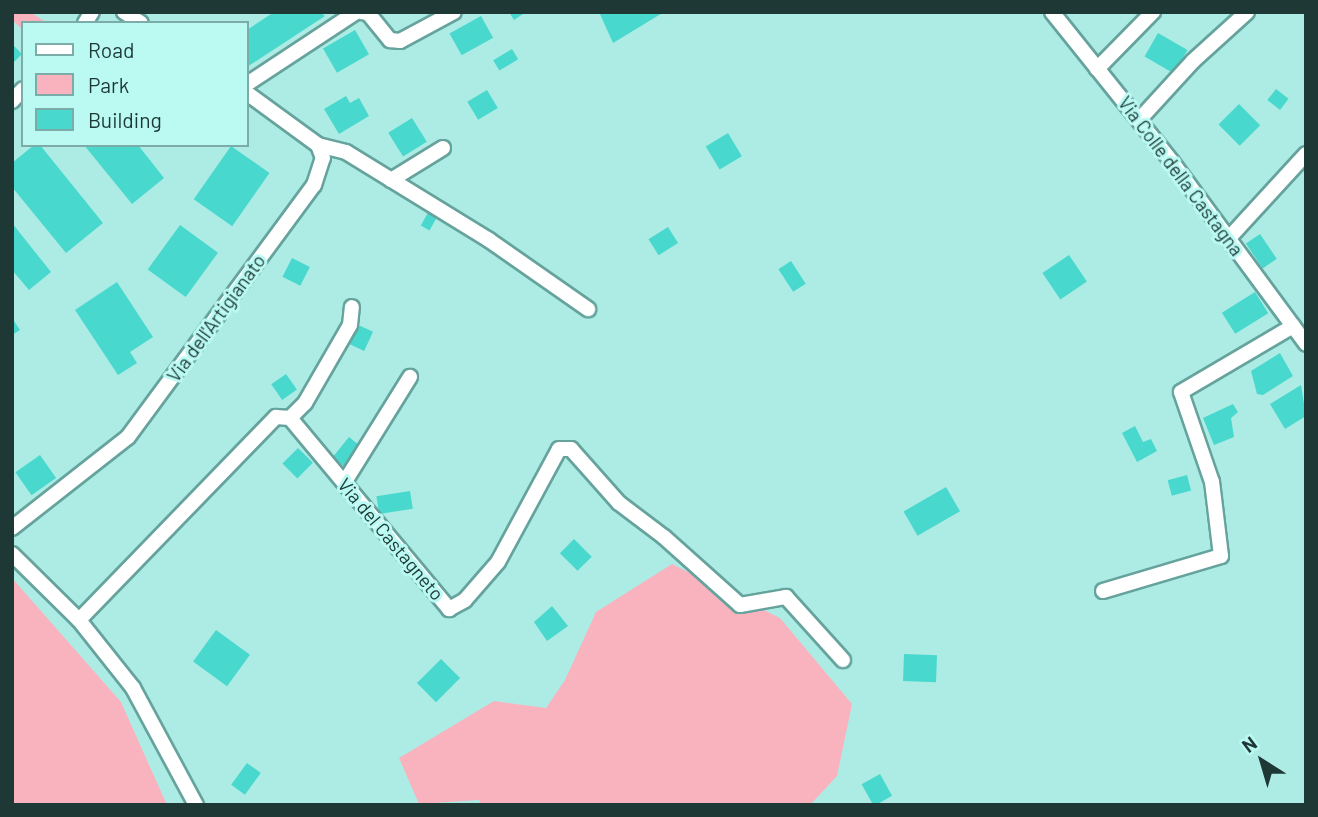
<!DOCTYPE html>
<html>
<head>
<meta charset="utf-8">
<style>
	body { margin:0 }
	#map { position:relative; width:1318px; height:817px; overflow:hidden; background:#adece5; font-family:Barlow,sans-serif }
	div>[style] { position:absolute }
	[style*='--x'] { left:calc(var(--x)*1px); top:calc(var(--y)*1px); width:calc(var(--w)*1px); rotate:calc(var(--a)*1deg) }
	.green>* { inset:0; background:#f9b3bf }
	.building>* { inset:0; background:#48d8cd; transform-origin:0 0 }
	.roads { filter:drop-shadow(2px 0 #66a39d) drop-shadow(-2px 0 #66a39d) drop-shadow(0 2px #66a39d) drop-shadow(0 -2px #66a39d) }
	.minor>* { height:14px; margin:-7px; padding:0 7px; transform-origin:7px; border-radius:7px; background:#fff }
	span { translate:-50% -50%; white-space:nowrap; text-align:center; line-height:1.15; -webkit-text-stroke:6px #bafaf3; paint-order:stroke }
	.street-label { font-size:19px; color:#1e3835 }
	.frame { position:absolute; inset:0; border:14px solid #1e3835; pointer-events:none }
	.legend { position:absolute; left:21px; top:21px; width:228px; height:126px; box-sizing:border-box; background:#bafaf3; border:2px solid #7caca7; margin:0; padding:9px 12px; list-style:none; font-size:21px; color:#1e3835 }
	.legend li { display:flex; align-items:center; gap:14px; height:35px }
	.legend b { width:35px; border:2px solid #7caca7 }
	.north { position:absolute; left:1227px; top:726px; width:70px; height:70px; -webkit-text-stroke:5px #bafaf3; paint-order:stroke; rotate:323deg; font-size:19px; font-weight:700; line-height:28px; text-align:center; color:#1e3835 }
	.north::after { content:''; display:block; margin:auto; width:24px; height:32px; background:#1e3835; clip-path:polygon(50% 0,100% 100%,50% 72%,0 100%) }
</style>
</head>
<body>
<div id="map">
	<div class="green">
		<div style="clip-path:polygon(12px 12px,30px 12px,46px 22px,23px 23px,23px 30px,12px 20px)"></div>
		<div style="clip-path:polygon(672px 564px,780px 618px,852px 704px,837px 776px,810px 805px,481px 805px,479px 800px,419px 804px,399px 758px,494px 701px,546px 708px,565px 680px,596px 612px)"></div>
		<div style="clip-path:polygon(12px 578px,121px 702px,167px 805px,12px 805px)"></div>
	</div>
	<div class="building">
		<div style="clip-path:polygon(274px 12px,320px 12px,325px 16px,247px 67px,247px 30px)"></div>
		<div style="clip-path:polygon(509px 12px,526px 12px,514px 20px)"></div>
		<div style="clip-path:polygon(599px 12px,664px 12px,613px 43px)"></div>
		<div style="left:481px;top:16px;width:25px;height:36px;rotate:61deg"></div>
		<div style="left:355px;top:30px;width:28px;height:37px;rotate:60deg"></div>
		<div style="left:1158px;top:33px;width:34px;height:27px;rotate:30deg"></div>
		<div style="clip-path:polygon(12px 44px,22px 54px,12px 64px)"></div>
		<div style="left:512px;top:49px;width:12px;height:22px;rotate:59deg"></div>
		<div style="left:1276px;top:89px;width:16px;height:14px;rotate:38deg"></div>
		<div style="left:487px;top:90px;width:21px;height:23px;rotate:59deg"></div>
		<div style="clip-path:polygon(346px 96px,350px 103px,359px 98px,369px 116px,339px 134px,324px 109px)"></div>
		<div style="left:1239px;top:104px;width:30px;height:29px;rotate:45deg"></div>
		<div style="left:412px;top:118px;width:28px;height:28px;rotate:58deg"></div>
		<div style="left:728px;top:133px;width:27px;height:26px;rotate:59deg"></div>
		<div style="clip-path:polygon(34px 145px,40px 145px,103px 223px,66px 253px,12px 187px,12px 163px)"></div>
		<div style="clip-path:polygon(84px 145px,138px 145px,164px 178px,132px 204px)"></div>
		<div style="left:231px;top:146px;width:47px;height:65px;rotate:35deg"></div>
		<div style="left:430px;top:209px;width:10px;height:19px;rotate:29deg"></div>
		<div style="clip-path:polygon(12px 223px,51px 272px,29px 290px,12px 270px)"></div>
		<div style="left:180px;top:225px;width:47px;height:55px;rotate:36deg"></div>
		<div style="left:668px;top:227px;width:19px;height:23px;rotate:58deg"></div>
		<div style="left:1260px;top:234px;width:30px;height:17px;rotate:56deg"></div>
		<div style="left:1069px;top:255px;width:32px;height:32px;rotate:56deg"></div>
		<div style="left:292px;top:258px;width:20px;height:21px;rotate:27deg"></div>
		<div style="left:791px;top:261px;width:27px;height:15px;rotate:57deg"></div>
		<div style="clip-path:polygon(117px 282px,153px 337px,130px 352px,137px 363px,118px 375px,75px 310px)"></div>
		<div style="left:1255px;top:292px;width:25px;height:39px;rotate:58deg"></div>
		<div style="clip-path:polygon(12px 318px,20px 330px,12px 335px)"></div>
		<div style="left:354px;top:323px;width:21px;height:21px;rotate:25deg"></div>
		<div style="clip-path:polygon(1280px 353px,1293px 376px,1263px 395px,1257px 394px,1251px 371px)"></div>
		<div style="left:286px;top:374px;width:19px;height:18px;rotate:55deg"></div>
		<div style="clip-path:polygon(1301px 385px,1306px 416px,1285px 429px,1270px 404px)"></div>
		<div style="clip-path:polygon(1233px 404px,1238px 412px,1231px 418px,1234px 437px,1214px 445px,1203px 418px)"></div>
		<div style="clip-path:polygon(1135px 426px,1143px 442px,1151px 439px,1157px 451px,1137px 462px,1122px 433px)"></div>
		<div style="left:349px;top:437px;width:14px;height:26px;rotate:39deg"></div>
		<div style="left:298px;top:448px;width:21px;height:22px;rotate:45deg"></div>
		<div style="left:40px;top:455px;width:28px;height:30px;rotate:55deg"></div>
		<div style="left:1187px;top:475px;width:16px;height:20px;rotate:75deg"></div>
		<div style="left:946px;top:487px;width:28px;height:49px;rotate:60deg"></div>
		<div style="left:410px;top:491px;width:18px;height:34px;rotate:81deg"></div>
		<div style="left:574px;top:539px;width:25px;height:20px;rotate:45deg"></div>
		<div style="clip-path:polygon(552px 606px,568px 626px,547px 641px,534px 622px)"></div>
		<div style="left:216px;top:630px;width:42px;height:39px;rotate:36deg"></div>
		<div style="left:904px;top:654px;width:33px;height:27px;rotate:2deg"></div>
		<div style="left:441px;top:659px;width:27px;height:34px;rotate:45deg"></div>
		<div style="left:247px;top:763px;width:17px;height:27px;rotate:36deg"></div>
		<div style="left:880px;top:774px;width:25px;height:21px;rotate:61deg"></div>
	</div>
	<div class="roads">
		<div class="minor">
			<div style="--x:124;--y:12;--w:20;--a:33"></div>
			<div style="--x:361;--y:12;--w:7;--a:8"></div>
			<div style="--x:368;--y:13;--w:35;--a:51"></div>
			<div style="--x:390;--y:40;--w:10;--a:6"></div>
			<div style="--x:400;--y:41;--w:61;--a:-28.2"></div>
			<div style="--x:1052;--y:12;--w:192;--a:51.3"></div>
			<div style="--x:1172;--y:162;--w:226;--a:53.6"></div>
			<div style="--x:85;--y:23;--w:13;--a:-58"></div>
			<div style="--x:1097;--y:69;--w:80;--a:-45.5"></div>
			<div style="--x:247;--y:84;--w:131;--a:-33.4"></div>
			<div style="--x:12;--y:101;--w:16;--a:-47"></div>
			<div style="--x:1139;--y:120;--w:80;--a:-47.5"></div>
			<div style="--x:1193;--y:61;--w:73;--a:-42.2"></div>
			<div style="--x:318;--y:145;--w:29;--a:14"></div>
			<div style="--x:346;--y:152;--w:168;--a:31.6"></div>
			<div style="--x:489;--y:240;--w:121;--a:34.9"></div>
			<div style="--x:391;--y:180;--w:61;--a:-31.6"></div>
			<div style="--x:1229;--y:238;--w:114;--a:-47.5"></div>
			<div style="--x:290;--y:418;--w:21;--a:-45"></div>
			<div style="--x:305;--y:403;--w:90;--a:-60"></div>
			<div style="--x:350;--y:325;--w:18;--a:-84"></div>
			<div style="--x:344;--y:483;--w:125;--a:-58.1"></div>
			<div style="--x:12;--y:528;--w:147;--a:-38.1"></div>
			<div style="--x:128;--y:437;--w:313;--a:-53.6"></div>
			<div style="--x:314;--y:185;--w:28;--a:-72"></div>
			<div style="--x:323;--y:158;--w:14;--a:-111"></div>
			<div style="--x:318;--y:145;--w:88;--a:-143.8"></div>
			<div style="--x:12;--y:554;--w:94;--a:44.6"></div>
			<div style="--x:79;--y:620;--w:87;--a:51.5"></div>
			<div style="--x:133;--y:688;--w:133;--a:61.7"></div>
			<div style="--x:1103;--y:591;--w:123;--a:-16.5"></div>
			<div style="--x:1221;--y:556;--w:75;--a:-96.9"></div>
			<div style="--x:1212;--y:482;--w:95;--a:-109"></div>
			<div style="--x:1181;--y:392;--w:130;--a:-30.5"></div>
			<div style="--x:79;--y:620;--w:283;--a:-45.9"></div>
			<div style="--x:276;--y:417;--w:14;--a:4"></div>
			<div style="--x:290;--y:418;--w:249;--a:50.2"></div>
			<div style="--x:449;--y:609;--w:18;--a:-29"></div>
			<div style="--x:465;--y:600;--w:50;--a:-49"></div>
			<div style="--x:498;--y:562;--w:128;--a:-61.6"></div>
			<div style="--x:559;--y:449;--w:12;--a:0"></div>
			<div style="--x:571;--y:449;--w:72;--a:48.4"></div>
			<div style="--x:619;--y:503;--w:56;--a:37.1"></div>
			<div style="--x:664;--y:537;--w:102;--a:41.8"></div>
			<div style="--x:740;--y:605;--w:47;--a:-9.9"></div>
			<div style="--x:786;--y:597;--w:85;--a:47.9"></div>
		</div>
	</div>
	<div class="street-label">
		<span style="left:1181px;top:176px;rotate:53deg">Via Colle della Castagna</span>
		<span style="left:216px;top:318px;rotate:-54deg">Via dell'Artigianato</span>
		<span style="left:391px;top:539px;rotate:50deg">Via del Castagneto</span>
	</div>
	<div class="frame"></div>
	<ul class="legend">
	<li><b style="height:9px;background:#fff"></b>Road</li>
	<li><b style="height:19px;background:#f9b3bf"></b>Park</li>
	<li><b style="height:19px;background:#48d8cd"></b>Building</li>
	</ul>
	<div class="north">N</div>
</div>
</body>
</html>
